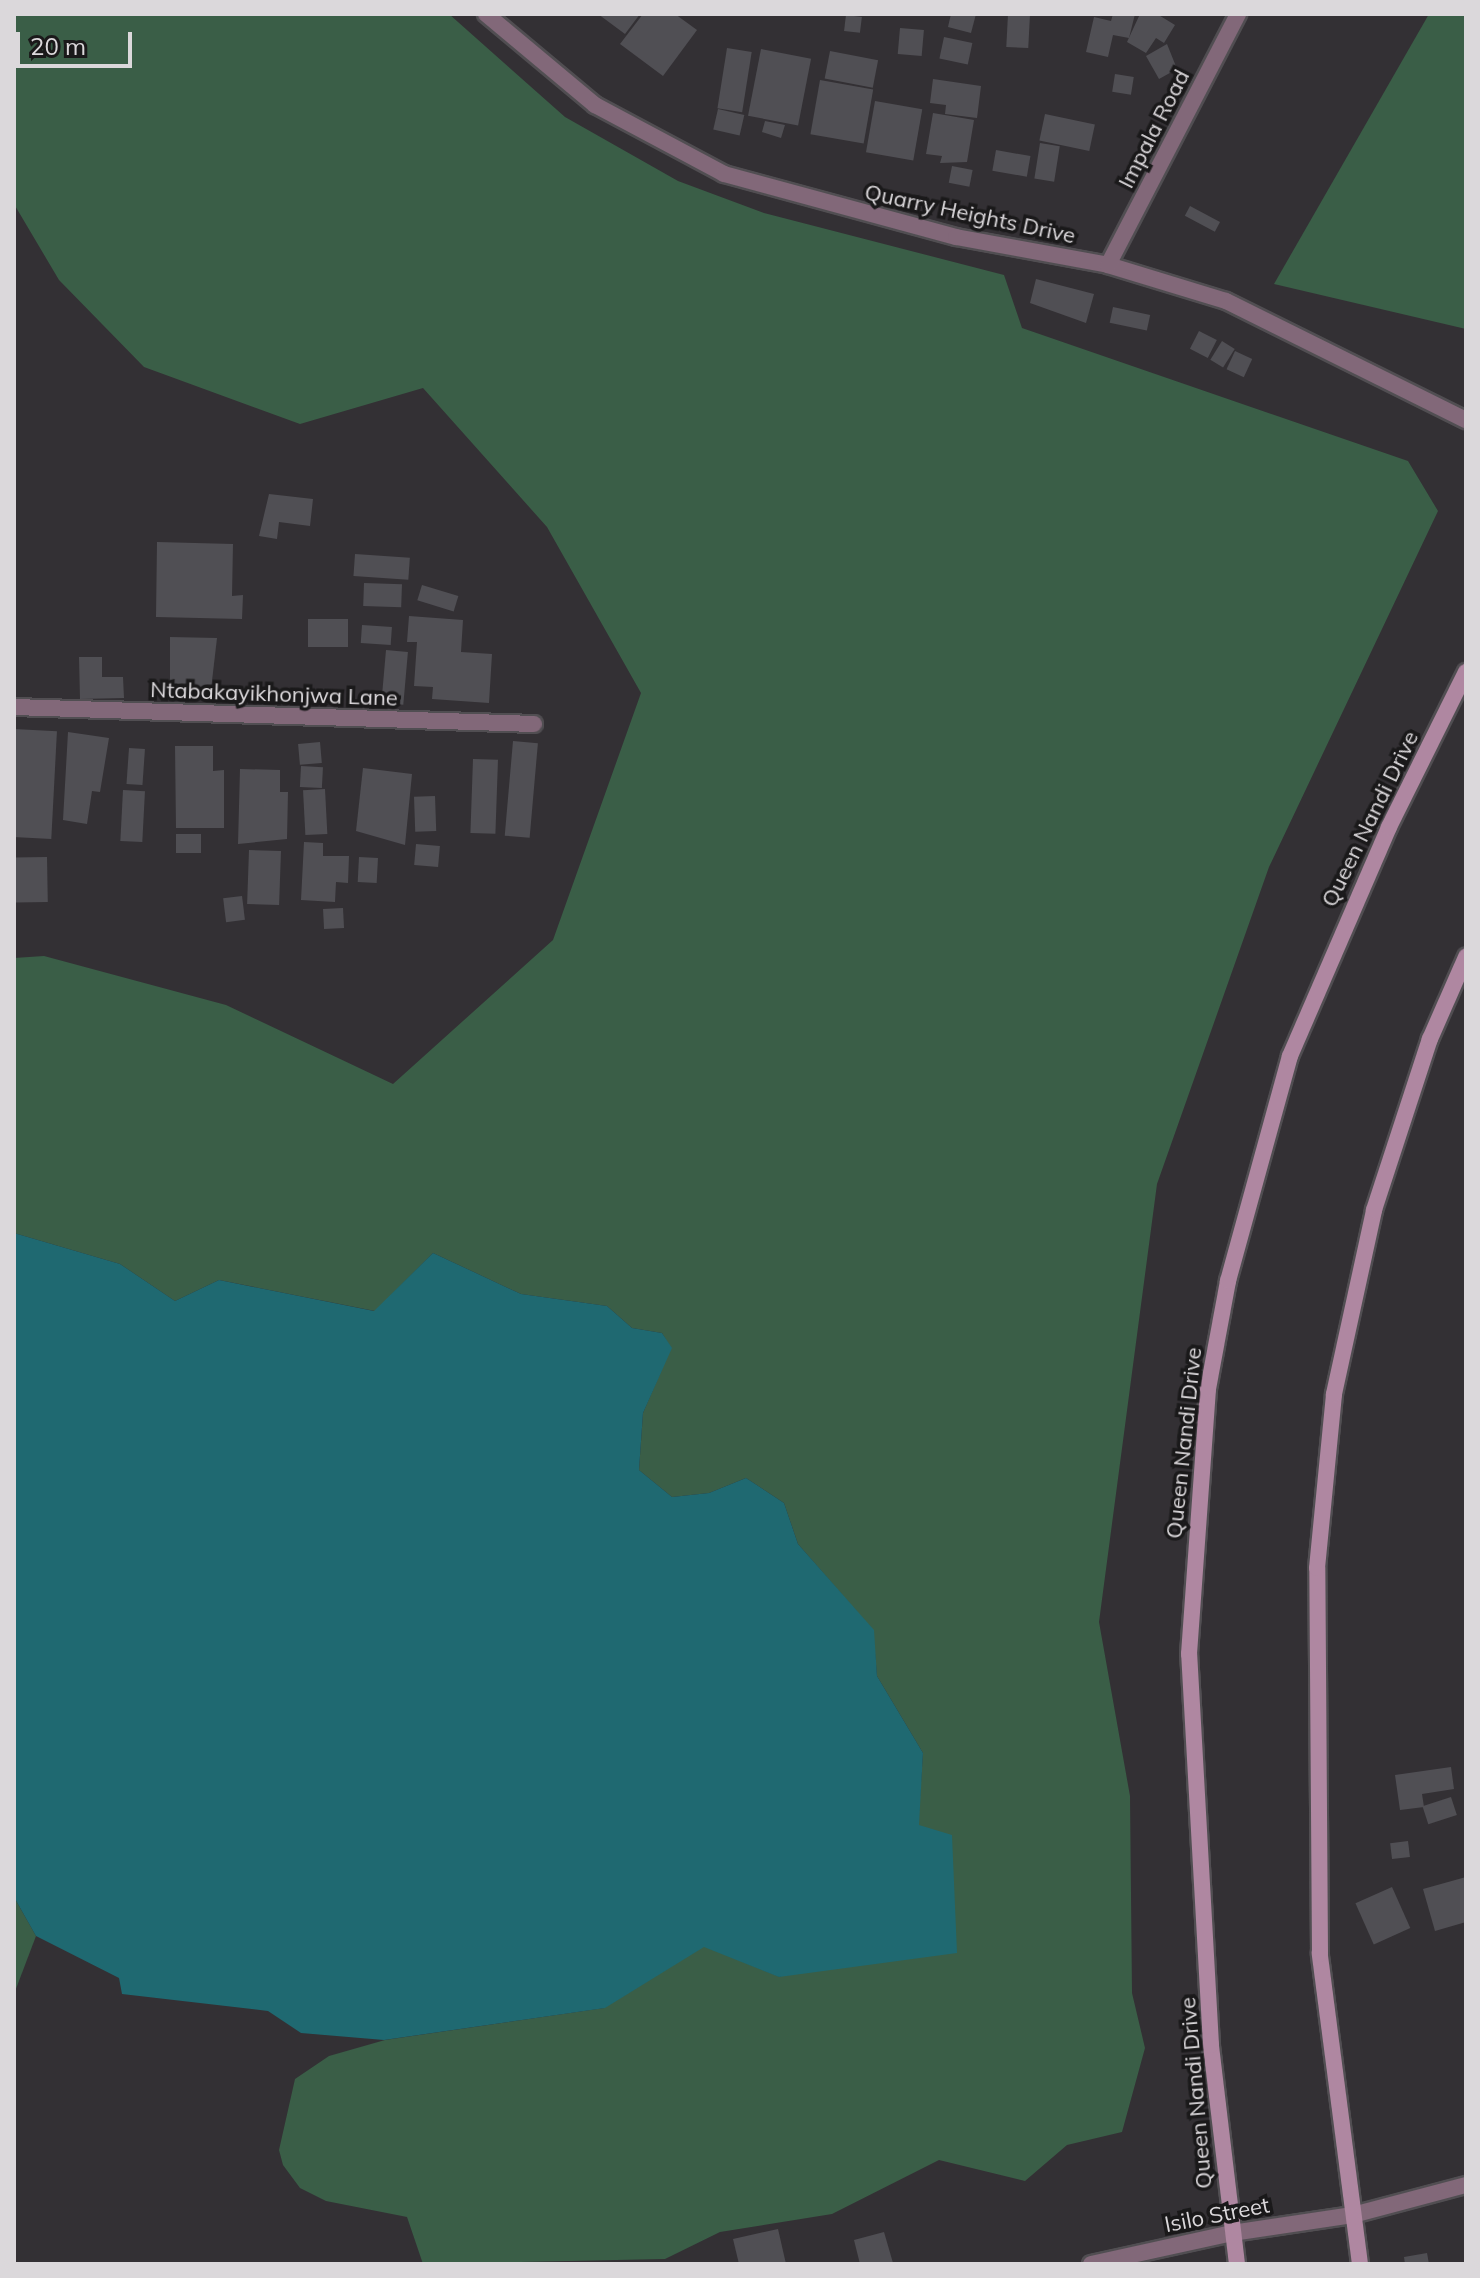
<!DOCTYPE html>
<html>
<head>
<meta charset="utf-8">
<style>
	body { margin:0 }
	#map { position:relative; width:1480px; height:2278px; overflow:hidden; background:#333034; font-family:Mulish,sans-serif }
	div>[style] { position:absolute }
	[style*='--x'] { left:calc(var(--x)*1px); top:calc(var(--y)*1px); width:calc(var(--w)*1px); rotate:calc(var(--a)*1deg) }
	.green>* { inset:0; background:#3a5e47 }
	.water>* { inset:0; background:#1f6971 }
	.building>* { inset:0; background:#504f54; transform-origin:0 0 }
	.roads { filter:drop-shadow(2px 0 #514e52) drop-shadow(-2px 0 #514e52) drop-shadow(0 2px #514e52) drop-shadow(0 -2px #514e52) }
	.street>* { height:16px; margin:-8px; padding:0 8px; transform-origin:8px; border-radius:8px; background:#826879 }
	.secondary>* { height:16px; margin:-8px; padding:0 8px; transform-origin:8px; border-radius:8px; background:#af87a1 }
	span { translate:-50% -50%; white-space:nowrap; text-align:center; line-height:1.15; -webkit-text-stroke:7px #1a191a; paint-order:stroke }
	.street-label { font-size:22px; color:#dbd8db }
	.frame { position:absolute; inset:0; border:16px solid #dbd8db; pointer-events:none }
	.scale { position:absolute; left:16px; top:32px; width:116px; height:36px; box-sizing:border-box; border:4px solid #dbd8db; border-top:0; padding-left:10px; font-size:24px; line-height:28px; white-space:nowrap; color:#dbd8db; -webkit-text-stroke:6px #1a191a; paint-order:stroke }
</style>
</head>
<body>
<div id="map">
	<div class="green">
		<div style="clip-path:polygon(14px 14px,449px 14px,565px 117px,678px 181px,764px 213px,1004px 275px,1022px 328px,1408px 461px,1438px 511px,1269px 867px,1157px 1184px,1099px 1622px,1130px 1796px,1132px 1993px,1145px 2048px,1122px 2132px,1067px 2145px,1025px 2181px,939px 2160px,832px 2214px,720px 2232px,665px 2259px,423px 2264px,407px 2217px,326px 2201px,300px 2188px,283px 2165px,279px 2150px,295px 2079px,329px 2056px,385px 2040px,604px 2008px,704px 1946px,780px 1977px,918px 1826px,923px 1753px,877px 1676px,873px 1630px,798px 1544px,784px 1503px,746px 1478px,709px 1493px,672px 1497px,639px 1470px,643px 1413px,671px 1348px,662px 1333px,632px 1328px,607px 1306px,521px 1294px,433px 1253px,375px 1311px,219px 1280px,175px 1301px,120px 1264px,14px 1233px,14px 958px,44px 956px,226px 1005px,393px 1084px,553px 940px,641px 693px,547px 527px,423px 388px,300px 424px,144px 367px,59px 280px,14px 204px)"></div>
		<div style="clip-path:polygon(1429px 14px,1466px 14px,1466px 329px,1274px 284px)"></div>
		<div style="clip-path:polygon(14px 1897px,36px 1936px,14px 1994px)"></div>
	</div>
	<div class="water">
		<div style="clip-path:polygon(14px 1233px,120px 1264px,175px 1301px,219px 1280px,374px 1311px,433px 1253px,521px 1294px,607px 1306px,632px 1328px,662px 1333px,672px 1348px,643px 1413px,639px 1470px,672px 1497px,709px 1493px,746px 1478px,784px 1503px,798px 1544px,874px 1630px,877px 1676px,923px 1753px,919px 1825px,952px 1835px,957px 1953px,779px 1977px,704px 1947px,605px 2008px,384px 2040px,301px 2033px,268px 2011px,122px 1994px,119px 1978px,36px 1936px,14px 1897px)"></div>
	</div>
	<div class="building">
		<div style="clip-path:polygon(598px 14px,640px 14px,625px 34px)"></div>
		<div style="clip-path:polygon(643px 14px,675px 14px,697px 30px,663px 76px,620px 44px)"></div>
		<div style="clip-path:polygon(951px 14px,976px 14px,971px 33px,948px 27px)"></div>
		<div style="left:1008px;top:14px;width:22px;height:33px;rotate:3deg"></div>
		<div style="clip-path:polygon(1113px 14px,1135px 14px,1129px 38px,1113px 35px,1108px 57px,1086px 52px,1094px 17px,1111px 21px)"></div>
		<div style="clip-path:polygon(1140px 14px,1157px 14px,1175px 25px,1164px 43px,1156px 38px,1146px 53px,1127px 42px)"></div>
		<div style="left:846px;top:15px;width:16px;height:16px;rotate:7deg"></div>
		<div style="left:900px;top:28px;width:24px;height:26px;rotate:5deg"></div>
		<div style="left:944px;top:37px;width:29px;height:22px;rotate:12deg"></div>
		<div style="clip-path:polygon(1167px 44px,1177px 69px,1159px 79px,1146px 56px)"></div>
		<div style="left:727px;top:48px;width:25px;height:61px;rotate:9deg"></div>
		<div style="left:761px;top:49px;width:51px;height:68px;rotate:11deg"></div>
		<div style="left:830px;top:51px;width:49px;height:28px;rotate:11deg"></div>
		<div style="left:1115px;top:74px;width:19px;height:18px;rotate:9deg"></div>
		<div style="clip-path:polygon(933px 79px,981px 86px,977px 118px,945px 114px,946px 105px,930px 103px)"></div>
		<div style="left:820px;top:80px;width:54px;height:55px;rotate:10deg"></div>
		<div style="left:875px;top:101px;width:48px;height:52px;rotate:10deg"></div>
		<div style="left:718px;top:109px;width:27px;height:21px;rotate:13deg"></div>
		<div style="clip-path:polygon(933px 113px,974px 120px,967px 162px,940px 163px,942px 156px,926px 154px)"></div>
		<div style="left:1045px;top:114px;width:51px;height:27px;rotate:12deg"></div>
		<div style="clip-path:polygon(765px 121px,785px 125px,781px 138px,762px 132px)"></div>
		<div style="left:1040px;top:143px;width:20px;height:36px;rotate:9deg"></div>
		<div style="left:996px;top:150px;width:35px;height:21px;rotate:10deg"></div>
		<div style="left:952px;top:166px;width:21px;height:17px;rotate:11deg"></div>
		<div style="left:1190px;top:206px;width:34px;height:11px;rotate:28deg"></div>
		<div style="clip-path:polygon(1036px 279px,1094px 294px,1086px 323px,1030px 303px)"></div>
		<div style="left:1113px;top:307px;width:38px;height:16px;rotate:12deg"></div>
		<div style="left:1199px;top:331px;width:20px;height:20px;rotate:27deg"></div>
		<div style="left:1222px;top:341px;width:15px;height:22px;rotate:32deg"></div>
		<div style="left:1235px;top:351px;width:19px;height:20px;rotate:25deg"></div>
		<div style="clip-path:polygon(269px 494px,313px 499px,310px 526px,279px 522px,277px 539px,259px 536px)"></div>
		<div style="clip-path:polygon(157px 542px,233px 544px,232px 596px,243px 595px,242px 619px,156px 617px)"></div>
		<div style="left:355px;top:554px;width:55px;height:22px;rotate:4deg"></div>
		<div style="left:364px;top:583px;width:38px;height:23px;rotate:2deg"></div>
		<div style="left:422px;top:585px;width:38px;height:16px;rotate:17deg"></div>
		<div style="clip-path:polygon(409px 616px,463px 620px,461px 652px,492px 654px,489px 703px,432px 699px,433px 687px,414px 686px,417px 642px,407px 642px)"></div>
		<div style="left:308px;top:619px;width:40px;height:28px"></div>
		<div style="left:362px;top:625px;width:30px;height:18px;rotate:4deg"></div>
		<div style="clip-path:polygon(170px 637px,217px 638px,210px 698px,170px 697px)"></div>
		<div style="left:386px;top:650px;width:22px;height:53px;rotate:5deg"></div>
		<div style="clip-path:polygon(79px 657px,102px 657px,102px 677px,123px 677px,124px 698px,80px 699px)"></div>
		<div style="left:14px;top:729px;width:43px;height:108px;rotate:3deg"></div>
		<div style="clip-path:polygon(68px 732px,109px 738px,100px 792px,92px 791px,87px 824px,63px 820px)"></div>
		<div style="left:513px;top:741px;width:25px;height:95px;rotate:5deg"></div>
		<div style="left:320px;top:742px;width:21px;height:22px;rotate:85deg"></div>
		<div style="clip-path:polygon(175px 746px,213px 746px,213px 771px,224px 770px,224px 828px,176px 828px)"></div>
		<div style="left:129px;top:748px;width:16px;height:36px;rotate:4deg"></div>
		<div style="left:473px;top:759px;width:25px;height:74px;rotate:2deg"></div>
		<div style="left:301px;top:766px;width:22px;height:21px;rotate:3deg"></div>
		<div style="clip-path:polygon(363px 768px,412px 774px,405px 845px,356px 831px)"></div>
		<div style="clip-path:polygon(240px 769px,280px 770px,280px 792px,288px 792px,287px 839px,238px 844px)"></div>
		<div style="left:325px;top:789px;width:45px;height:22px;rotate:87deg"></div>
		<div style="left:123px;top:790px;width:22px;height:51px;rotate:3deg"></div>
		<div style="left:435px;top:796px;width:35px;height:21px;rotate:88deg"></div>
		<div style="left:176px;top:834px;width:25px;height:19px"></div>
		<div style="clip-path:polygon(304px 842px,323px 843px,323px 856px,349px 856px,348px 883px,336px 882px,335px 902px,301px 900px)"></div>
		<div style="left:416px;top:844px;width:24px;height:21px;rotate:5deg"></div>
		<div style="left:249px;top:850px;width:32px;height:54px;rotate:2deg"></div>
		<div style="left:47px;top:857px;width:45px;height:33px;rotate:89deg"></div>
		<div style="left:359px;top:857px;width:19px;height:25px;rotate:3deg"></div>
		<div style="left:242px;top:896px;width:24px;height:19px;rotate:83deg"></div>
		<div style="left:343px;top:908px;width:20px;height:20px;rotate:87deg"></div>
		<div style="clip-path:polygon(1451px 1767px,1454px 1789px,1422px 1794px,1424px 1807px,1400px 1810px,1395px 1775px)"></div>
		<div style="left:1451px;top:1797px;width:19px;height:30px;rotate:72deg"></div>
		<div style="left:1408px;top:1841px;width:16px;height:18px;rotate:83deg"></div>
		<div style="clip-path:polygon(1466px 1877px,1466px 1922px,1435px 1931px,1423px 1889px)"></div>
		<div style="left:1392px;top:1887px;width:45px;height:40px;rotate:66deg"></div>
		<div style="clip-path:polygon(778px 2229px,786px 2264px,739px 2264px,733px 2239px)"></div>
		<div style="clip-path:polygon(884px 2232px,893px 2263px,860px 2264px,854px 2240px)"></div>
		<div style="clip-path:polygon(1427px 2253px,1429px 2264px,1405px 2264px,1404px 2257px)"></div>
	</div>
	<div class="roads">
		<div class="street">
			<div style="--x:486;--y:14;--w:142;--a:39.9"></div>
			<div style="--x:595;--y:105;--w:146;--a:28.1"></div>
			<div style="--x:724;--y:174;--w:240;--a:15.2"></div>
			<div style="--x:956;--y:237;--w:155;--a:10.4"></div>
			<div style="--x:1108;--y:265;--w:123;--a:17"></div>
			<div style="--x:1226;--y:301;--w:268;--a:26.4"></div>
			<div style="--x:1108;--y:265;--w:283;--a:-62.6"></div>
			<div style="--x:14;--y:707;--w:520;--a:1.87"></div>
			<div style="--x:1091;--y:2264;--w:144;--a:-12.4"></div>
			<div style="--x:1232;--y:2233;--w:122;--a:-8.5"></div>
			<div style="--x:1353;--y:2215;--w:117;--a:-14.9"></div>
		</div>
		<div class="secondary">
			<div style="--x:1237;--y:2264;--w:221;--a:-96.8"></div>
			<div style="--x:1211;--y:2045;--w:392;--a:-93.2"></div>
			<div style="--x:1189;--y:1654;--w:266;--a:-85.9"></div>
			<div style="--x:1208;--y:1389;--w:110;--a:-79.5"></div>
			<div style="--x:1228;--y:1281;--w:233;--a:-74.6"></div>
			<div style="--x:1290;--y:1056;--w:249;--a:-66.6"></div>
			<div style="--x:1389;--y:827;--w:173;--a:-63.6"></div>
			<div style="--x:1360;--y:2264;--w:313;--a:-97.4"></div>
			<div style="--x:1320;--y:1954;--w:386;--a:-90.4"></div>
			<div style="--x:1317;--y:1568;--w:175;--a:-84.4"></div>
			<div style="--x:1334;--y:1394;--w:188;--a:-77.7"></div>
			<div style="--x:1374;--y:1210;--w:180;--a:-71.9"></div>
			<div style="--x:1430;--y:1039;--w:90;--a:-66.3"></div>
		</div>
	</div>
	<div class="street-label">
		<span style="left:1154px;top:129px;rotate:-63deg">Impala Road</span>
		<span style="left:970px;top:214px;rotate:12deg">Quarry Heights Drive</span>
		<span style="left:274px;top:694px;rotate:2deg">Ntabakayikhonjwa Lane</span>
		<span style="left:1370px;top:819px;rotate:-64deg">Queen Nandi Drive</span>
		<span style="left:1184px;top:1443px;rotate:-84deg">Queen Nandi Drive</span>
		<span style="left:1196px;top:2093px;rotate:-95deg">Queen Nandi Drive</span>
		<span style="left:1217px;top:2215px;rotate:-11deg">Isilo Street</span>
	</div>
	<div class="frame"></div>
	<div class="scale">20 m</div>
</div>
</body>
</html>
